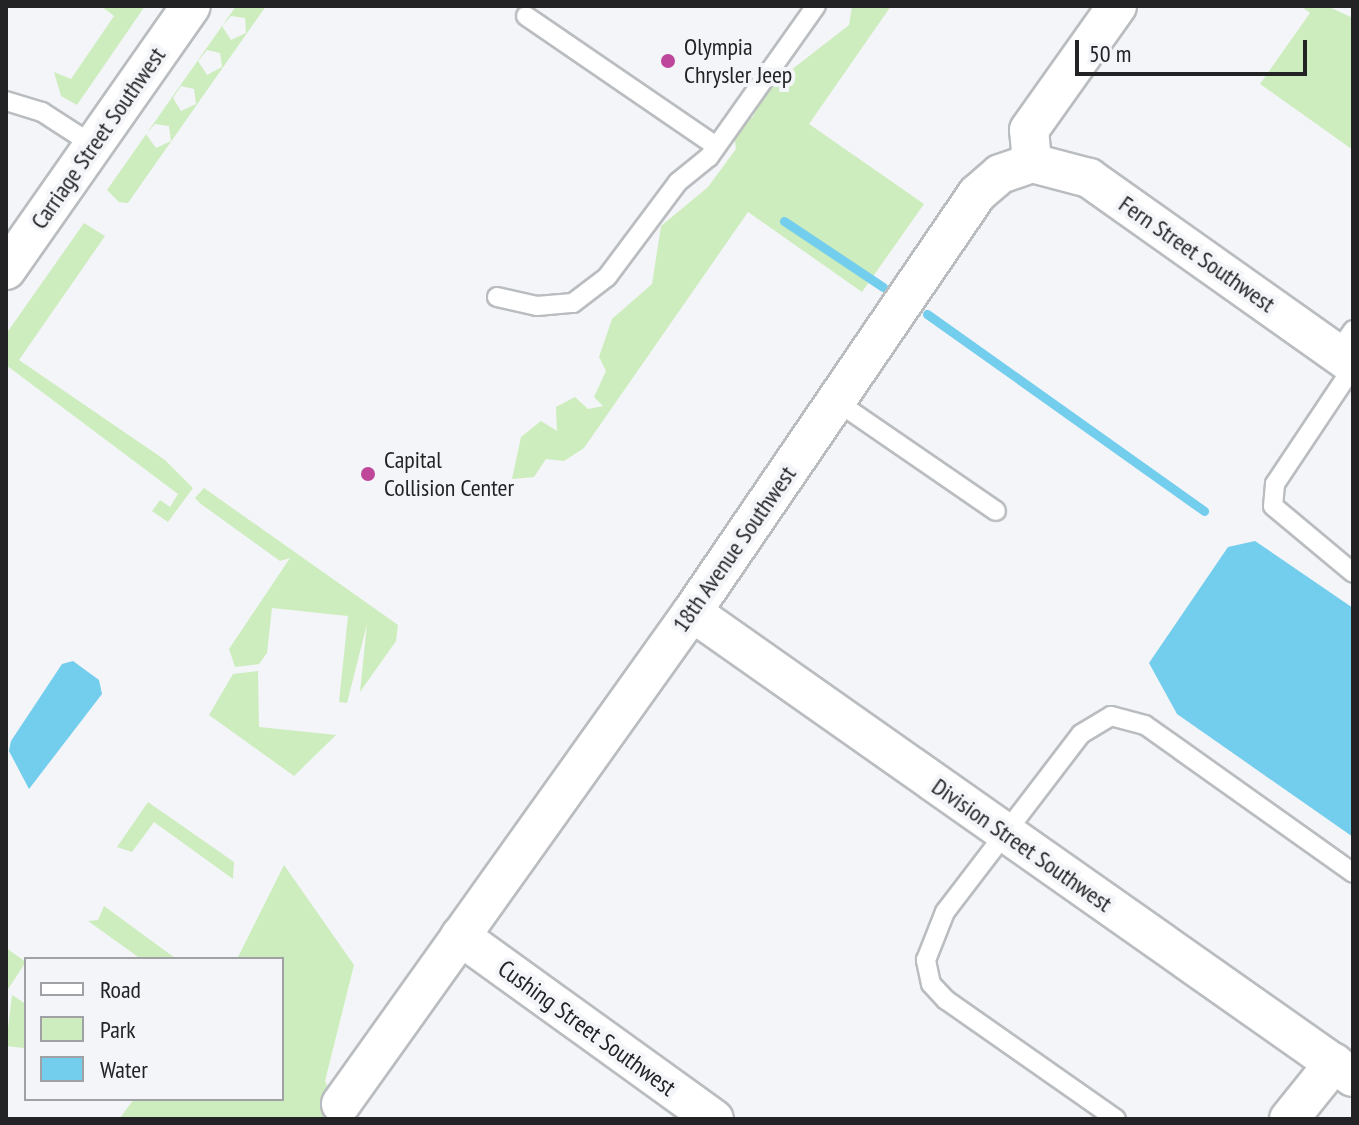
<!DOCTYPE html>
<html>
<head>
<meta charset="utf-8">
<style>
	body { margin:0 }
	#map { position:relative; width:1359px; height:1125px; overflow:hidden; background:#f3f5f8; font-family:"PT Sans Narrow",sans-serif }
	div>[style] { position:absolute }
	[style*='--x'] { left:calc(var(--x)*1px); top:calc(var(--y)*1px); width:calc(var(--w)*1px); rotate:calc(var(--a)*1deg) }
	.green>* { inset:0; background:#ceedbe }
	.water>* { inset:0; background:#73cdec }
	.stream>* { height:9px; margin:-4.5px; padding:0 4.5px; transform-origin:4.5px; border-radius:4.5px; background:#73cdec }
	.roads { filter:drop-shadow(2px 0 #babdc0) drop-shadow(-2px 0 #babdc0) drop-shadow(0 2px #babdc0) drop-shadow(0 -2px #babdc0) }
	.lane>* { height:18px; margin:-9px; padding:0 9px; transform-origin:9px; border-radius:9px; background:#fff }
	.street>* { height:38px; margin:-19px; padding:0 19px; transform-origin:19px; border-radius:19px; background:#fff }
	.dots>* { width:22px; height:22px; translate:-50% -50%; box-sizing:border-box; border:4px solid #f3f5f8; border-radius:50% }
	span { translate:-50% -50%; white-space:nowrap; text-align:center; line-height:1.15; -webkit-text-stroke:8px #f3f5f8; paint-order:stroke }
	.poi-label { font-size:24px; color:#232325 }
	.left { translate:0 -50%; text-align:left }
	.street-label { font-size:24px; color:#232325 }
	.frame { position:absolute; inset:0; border:8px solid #232325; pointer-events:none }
	.legend { position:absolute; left:24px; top:957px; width:260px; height:144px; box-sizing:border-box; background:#f3f5f8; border:2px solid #a0a1a4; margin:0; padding:10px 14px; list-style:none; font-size:24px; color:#232325 }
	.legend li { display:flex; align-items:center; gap:16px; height:40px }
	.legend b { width:40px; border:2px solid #a0a1a4 }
	.scale { position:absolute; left:1075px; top:40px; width:232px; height:36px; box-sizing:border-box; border:4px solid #232325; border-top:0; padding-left:10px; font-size:24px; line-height:28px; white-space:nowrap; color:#232325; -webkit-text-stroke:6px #f3f5f8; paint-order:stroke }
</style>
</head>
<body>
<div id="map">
	<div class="green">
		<div style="clip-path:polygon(101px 6px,145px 6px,77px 105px,61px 96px,54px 72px,71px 79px,114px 16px)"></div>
		<div style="clip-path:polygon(evenodd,236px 6px,266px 6px,128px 203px,119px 202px,107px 190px,236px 6px,231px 16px,245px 18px,246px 33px,231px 40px,222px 26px,231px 16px,236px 6px,207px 50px,220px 53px,222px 67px,207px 75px,198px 61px,207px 50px,236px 6px,181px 86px,194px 89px,196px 104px,181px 111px,173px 98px,181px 86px,236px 6px,155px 124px,169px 126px,171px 141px,156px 148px,146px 134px,155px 124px)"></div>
		<div style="clip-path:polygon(852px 6px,891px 6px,809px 124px,924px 204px,862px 292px,748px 212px,584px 448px,564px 461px,546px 459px,534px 477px,512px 479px,521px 437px,541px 421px,557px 431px,556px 407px,575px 397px,588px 409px,603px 406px,594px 397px,606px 371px,599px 357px,612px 319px,652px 284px,661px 226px,708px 187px,736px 149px,733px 127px,753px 117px,763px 92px,849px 25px)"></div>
		<div style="clip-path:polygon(1301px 6px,1327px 6px,1353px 18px,1353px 150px,1260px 84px,1310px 13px)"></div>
		<div style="clip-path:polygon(84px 223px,105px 236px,19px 360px,165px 460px,193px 488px,168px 522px,152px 511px,160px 500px,170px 507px,178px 494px,6px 365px,6px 334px)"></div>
		<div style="clip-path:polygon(204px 488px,398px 625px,396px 641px,360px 692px,367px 624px,347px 703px,339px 702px,348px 616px,272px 608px,267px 653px,259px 664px,235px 667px,229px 649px,290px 558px,280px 561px,201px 504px,195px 498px)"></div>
		<div style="clip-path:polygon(258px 671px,259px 727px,336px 735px,294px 776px,209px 715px,233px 674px)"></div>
		<div style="clip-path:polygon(148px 802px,234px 862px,233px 879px,154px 822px,132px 852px,117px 847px)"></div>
		<div style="clip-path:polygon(284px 865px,354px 965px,325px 1081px,342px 1119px,119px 1119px,134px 1099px,282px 1099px,282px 959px,237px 959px)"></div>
		<div style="clip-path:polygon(104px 906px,175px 958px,141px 959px,88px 921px,98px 920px)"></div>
		<div style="clip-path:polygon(6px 948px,26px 962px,6px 992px)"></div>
		<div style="clip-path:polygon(12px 995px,26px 1004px,24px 1048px,6px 1046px)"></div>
	</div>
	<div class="water">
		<div style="clip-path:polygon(1255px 541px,1353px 608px,1353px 837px,1177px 714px,1149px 663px,1228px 547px)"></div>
		<div style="clip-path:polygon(73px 661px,99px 680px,102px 694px,29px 789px,9px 751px,11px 741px,62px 664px)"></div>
	</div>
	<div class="stream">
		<div style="--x:784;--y:221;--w:119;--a:33.7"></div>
		<div style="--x:927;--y:314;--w:340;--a:35.4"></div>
	</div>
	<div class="roads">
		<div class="lane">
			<div style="--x:526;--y:16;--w:230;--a:34.4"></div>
			<div style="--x:6;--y:101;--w:38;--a:17"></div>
			<div style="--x:42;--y:112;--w:61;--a:32.9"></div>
			<div style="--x:497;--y:297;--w:41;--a:12.7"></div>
			<div style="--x:537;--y:306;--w:36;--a:-5"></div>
			<div style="--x:573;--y:303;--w:43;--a:-37.4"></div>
			<div style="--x:607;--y:277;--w:119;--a:-53.2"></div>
			<div style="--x:678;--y:182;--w:40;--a:-39"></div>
			<div style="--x:709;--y:157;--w:185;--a:-54.7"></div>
			<div style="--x:1337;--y:353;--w:28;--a:-55"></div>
			<div style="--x:1353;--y:367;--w:141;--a:123.7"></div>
			<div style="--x:1275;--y:484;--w:22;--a:95"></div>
			<div style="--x:1273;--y:506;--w:104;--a:39.9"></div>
			<div style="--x:836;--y:401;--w:194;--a:34.5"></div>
			<div style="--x:1116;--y:1119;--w:208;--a:-145"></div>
			<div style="--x:946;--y:1000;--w:22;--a:-133"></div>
			<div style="--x:931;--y:984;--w:25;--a:-102"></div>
			<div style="--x:926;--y:960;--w:52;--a:-68.4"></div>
			<div style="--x:945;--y:912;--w:224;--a:-52.6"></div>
			<div style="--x:1081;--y:734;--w:35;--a:-31"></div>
			<div style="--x:1111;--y:716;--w:35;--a:15"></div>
			<div style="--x:1145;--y:725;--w:255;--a:35.4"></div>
		</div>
		<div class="street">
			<div style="--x:1032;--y:163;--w:59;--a:14.7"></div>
			<div style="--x:1089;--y:178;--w:324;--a:35.3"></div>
			<div style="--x:6;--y:270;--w:322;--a:-55"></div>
			<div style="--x:692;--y:612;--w:808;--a:35.13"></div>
			<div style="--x:460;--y:936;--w:313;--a:35.8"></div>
			<div style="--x:341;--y:1104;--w:604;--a:-54.5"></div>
			<div style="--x:692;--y:612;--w:506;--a:-55.71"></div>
			<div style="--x:977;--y:194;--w:30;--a:-41"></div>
			<div style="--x:1000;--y:174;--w:34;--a:-19"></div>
			<div style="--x:1032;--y:163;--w:33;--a:-95"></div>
			<div style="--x:1029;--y:130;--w:152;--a:-54.6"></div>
			<div style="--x:1289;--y:1119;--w:72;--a:-51.2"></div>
		</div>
	</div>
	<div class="dots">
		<div style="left:668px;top:61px;background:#be479c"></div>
		<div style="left:368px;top:474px;background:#be479c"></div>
	</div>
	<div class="poi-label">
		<span class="left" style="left:684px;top:61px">Olympia<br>Chrysler Jeep</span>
		<span class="left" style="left:384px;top:474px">Capital<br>Collision Center</span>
	</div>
	<div class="street-label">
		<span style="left:98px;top:138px;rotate:-55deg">Carriage Street Southwest</span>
		<span style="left:1197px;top:254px;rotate:35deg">Fern Street Southwest</span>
		<span style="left:734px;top:549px;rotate:-55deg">18th Avenue Southwest</span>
		<span style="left:1022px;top:845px;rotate:35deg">Division Street Southwest</span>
		<span style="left:587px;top:1028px;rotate:36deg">Cushing Street Southwest</span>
	</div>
	<div class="frame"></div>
	<ul class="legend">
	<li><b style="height:10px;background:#fff"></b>Road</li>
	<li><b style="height:22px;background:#ceedbe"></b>Park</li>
	<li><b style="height:22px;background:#73cdec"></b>Water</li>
	</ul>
	<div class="scale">50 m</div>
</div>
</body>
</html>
